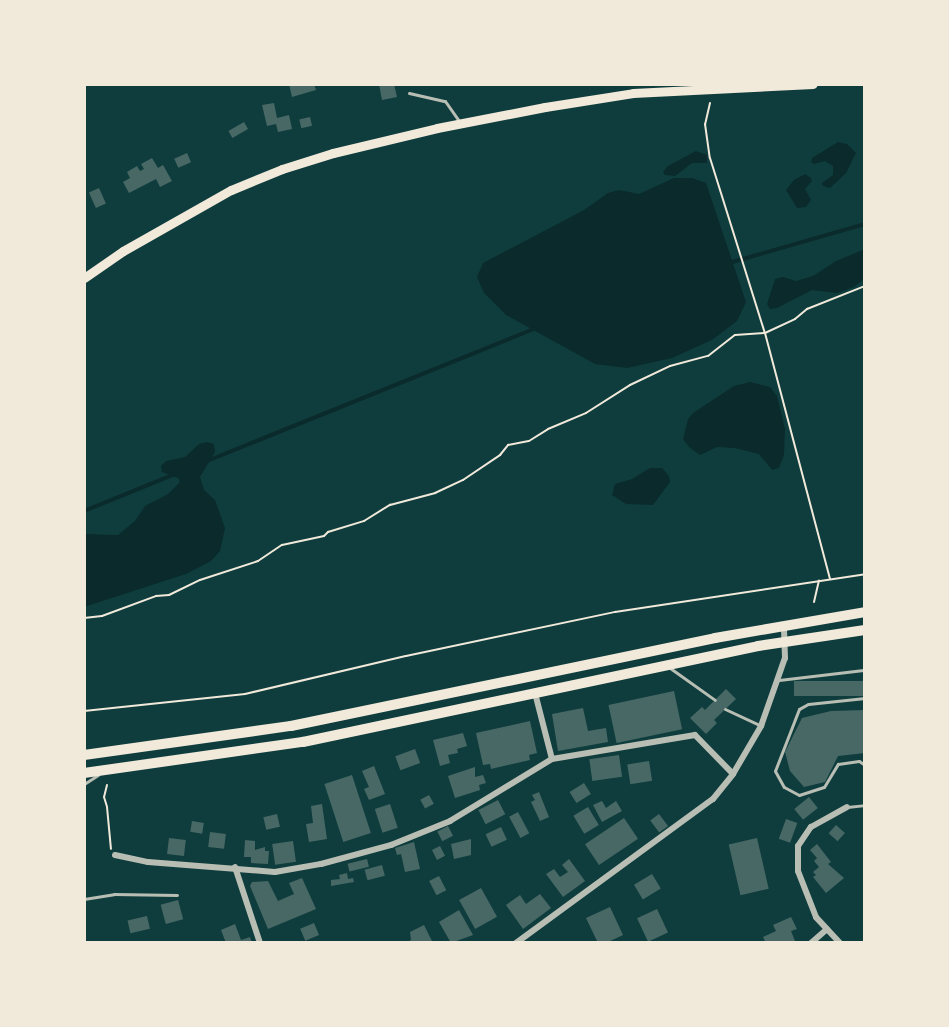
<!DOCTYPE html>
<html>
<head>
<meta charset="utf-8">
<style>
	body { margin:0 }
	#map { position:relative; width:949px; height:1027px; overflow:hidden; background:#0f3d3e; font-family:"DM Sans",sans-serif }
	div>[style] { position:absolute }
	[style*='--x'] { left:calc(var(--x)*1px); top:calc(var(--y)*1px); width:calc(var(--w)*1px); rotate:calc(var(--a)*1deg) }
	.water>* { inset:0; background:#0a2a2b }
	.stream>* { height:4px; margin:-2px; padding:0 2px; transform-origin:2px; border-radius:2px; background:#0a2a2b }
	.building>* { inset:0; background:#486865; transform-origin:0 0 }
	.path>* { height:2px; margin:-1px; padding:0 1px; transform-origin:1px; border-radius:1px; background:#f1e9da }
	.service>* { height:3px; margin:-1.5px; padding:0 1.5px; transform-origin:1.5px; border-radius:1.5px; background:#b8beb3 }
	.minor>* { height:6px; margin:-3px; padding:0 3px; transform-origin:3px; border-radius:3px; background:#b8beb3 }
	.secondary>* { height:9px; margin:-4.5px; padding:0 4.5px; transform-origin:4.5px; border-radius:4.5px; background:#f1e9da }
	.primary>* { height:10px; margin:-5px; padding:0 5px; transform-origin:5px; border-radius:5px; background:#f1e9da }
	span { translate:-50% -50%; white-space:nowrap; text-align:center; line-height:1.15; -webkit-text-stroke:4.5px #f1e9da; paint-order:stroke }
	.frame { position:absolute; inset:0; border:86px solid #f1e9da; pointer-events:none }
</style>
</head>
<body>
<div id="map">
	<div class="water">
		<div style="clip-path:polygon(838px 142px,847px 144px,856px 153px,846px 173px,830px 188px,823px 186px,822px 183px,833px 175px,833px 166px,825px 161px,814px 164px,811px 162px,812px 158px)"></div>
		<div style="clip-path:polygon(696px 151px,707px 155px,707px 163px,692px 163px,675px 176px,665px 175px,663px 172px,668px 166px)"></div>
		<div style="clip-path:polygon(805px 174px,811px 178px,812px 181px,805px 189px,811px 200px,806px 207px,797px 208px,786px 190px,794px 180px)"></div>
		<div style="clip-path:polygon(674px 178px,692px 178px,706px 183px,746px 302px,737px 321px,712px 340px,672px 358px,627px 368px,595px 364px,506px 315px,484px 293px,477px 277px,483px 263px,584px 210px,608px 193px,619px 190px,639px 194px)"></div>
		<div style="clip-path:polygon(865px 249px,865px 278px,854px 287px,837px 293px,812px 290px,777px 308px,770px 309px,767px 304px,775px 279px,783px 277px,796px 281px,813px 276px,836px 261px)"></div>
		<div style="clip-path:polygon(750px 382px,770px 387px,777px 396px,785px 429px,784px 455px,779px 468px,772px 470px,759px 454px,735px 448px,717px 447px,700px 455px,689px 447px,683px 439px,688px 419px,693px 413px,734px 386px)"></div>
		<div style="clip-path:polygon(207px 442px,214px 444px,215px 452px,200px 477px,204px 490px,215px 500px,225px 528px,220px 551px,211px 561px,186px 574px,84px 607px,84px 534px,118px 535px,135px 521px,145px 506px,168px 494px,180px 482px,178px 478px,162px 472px,161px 466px,166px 461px,185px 457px,199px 444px)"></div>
		<div style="clip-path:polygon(650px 468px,662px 468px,669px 476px,670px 482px,653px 505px,626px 504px,612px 495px,615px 484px,632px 479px)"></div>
	</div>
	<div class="stream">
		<div style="--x:729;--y:263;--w:141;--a:-16"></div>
		<div style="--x:207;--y:461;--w:353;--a:-22"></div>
		<div style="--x:84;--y:511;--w:98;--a:-22.1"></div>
	</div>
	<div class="building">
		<div style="clip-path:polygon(289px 84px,314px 84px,316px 90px,292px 97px)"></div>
		<div style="clip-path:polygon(379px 84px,394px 84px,397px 97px,382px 100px)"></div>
		<div style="clip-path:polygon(274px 103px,277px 118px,289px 115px,292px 129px,278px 132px,276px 124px,267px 126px,262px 105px)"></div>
		<div style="left:310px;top:117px;width:9px;height:11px;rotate:77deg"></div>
		<div style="left:244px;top:122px;width:8px;height:18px;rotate:60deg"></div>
		<div style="left:187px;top:153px;width:10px;height:14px;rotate:66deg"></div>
		<div style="clip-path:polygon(152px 158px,158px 168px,163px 165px,172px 181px,160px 187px,156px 179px,129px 193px,123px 182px,130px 178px,127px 172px,137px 166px,140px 171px,144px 169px,141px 164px)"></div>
		<div style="left:99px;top:188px;width:17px;height:11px;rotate:66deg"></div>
		<div style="left:865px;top:681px;width:15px;height:71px;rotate:90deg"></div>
		<div style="clip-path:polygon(726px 689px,736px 699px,714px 720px,717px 723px,706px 734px,690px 718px,702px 707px,705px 710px)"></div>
		<div style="left:674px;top:691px;width:39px;height:67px;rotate:78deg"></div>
		<div style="clip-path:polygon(583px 708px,588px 731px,606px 728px,608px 742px,558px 751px,552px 714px)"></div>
		<div style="clip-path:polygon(865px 710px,865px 753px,838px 756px,825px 782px,804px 787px,790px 771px,785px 752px,802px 718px,831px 711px)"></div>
		<div style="clip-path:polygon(530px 721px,537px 753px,529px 755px,530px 760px,491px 769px,490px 764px,483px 765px,476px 733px)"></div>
		<div style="clip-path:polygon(463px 733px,467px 746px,457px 749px,458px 753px,448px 755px,450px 763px,440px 766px,433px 740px)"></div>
		<div style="left:415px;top:749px;width:15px;height:21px;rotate:70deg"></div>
		<div style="left:619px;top:755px;width:22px;height:30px;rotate:82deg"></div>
		<div style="left:649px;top:761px;width:20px;height:22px;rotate:81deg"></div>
		<div style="clip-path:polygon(374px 766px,385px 794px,369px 800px,364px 789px,369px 787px,362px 771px)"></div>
		<div style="clip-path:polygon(475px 767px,475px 777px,483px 775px,486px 783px,479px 785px,480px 790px,455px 798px,448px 776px)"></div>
		<div style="left:352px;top:775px;width:61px;height:29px;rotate:72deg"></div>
		<div style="left:584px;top:783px;width:13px;height:17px;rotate:58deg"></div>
		<div style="clip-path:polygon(539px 792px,549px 817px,540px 821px,531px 802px,535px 800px,532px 795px)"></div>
		<div style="left:429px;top:795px;width:10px;height:10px;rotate:61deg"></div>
		<div style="left:809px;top:797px;width:14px;height:19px;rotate:51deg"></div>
		<div style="left:498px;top:800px;width:16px;height:22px;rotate:63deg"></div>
		<div style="clip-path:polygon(602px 801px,606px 808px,616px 801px,622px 811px,602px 822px,593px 805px)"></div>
		<div style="clip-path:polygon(322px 804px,327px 839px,309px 842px,306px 824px,313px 823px,311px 806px)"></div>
		<div style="left:390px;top:804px;width:25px;height:16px;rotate:72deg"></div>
		<div style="left:588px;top:807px;width:21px;height:17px;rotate:59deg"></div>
		<div style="left:518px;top:812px;width:24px;height:10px;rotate:62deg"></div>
		<div style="left:277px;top:814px;width:13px;height:14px;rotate:77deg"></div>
		<div style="left:659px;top:814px;width:15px;height:11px;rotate:53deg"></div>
		<div style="left:624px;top:818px;width:25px;height:47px;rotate:56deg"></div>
		<div style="left:786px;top:819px;width:12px;height:21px;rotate:20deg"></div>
		<div style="left:192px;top:821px;width:12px;height:11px;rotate:9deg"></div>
		<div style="left:836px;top:825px;width:12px;height:11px;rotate:42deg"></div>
		<div style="left:448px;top:826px;width:11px;height:12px;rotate:63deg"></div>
		<div style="left:501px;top:827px;width:14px;height:17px;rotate:65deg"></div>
		<div style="left:210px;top:832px;width:16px;height:15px;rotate:7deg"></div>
		<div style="left:169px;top:838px;width:17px;height:16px;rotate:7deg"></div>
		<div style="left:757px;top:838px;width:52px;height:29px;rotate:77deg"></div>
		<div style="clip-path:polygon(471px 839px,471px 855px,454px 859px,451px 844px)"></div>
		<div style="clip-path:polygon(245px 840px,255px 841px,255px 850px,265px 847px,265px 851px,269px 851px,268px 864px,251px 863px,251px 857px,244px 857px)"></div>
		<div style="left:293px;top:841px;width:21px;height:21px;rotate:82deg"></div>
		<div style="clip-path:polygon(414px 842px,420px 869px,405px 872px,401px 854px,397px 855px,395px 848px)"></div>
		<div style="clip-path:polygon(817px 844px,831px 862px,828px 864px,844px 878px,826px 893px,813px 877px,816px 875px,813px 872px,819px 867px,814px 861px,817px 858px,810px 850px)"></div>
		<div style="left:440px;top:846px;width:11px;height:9px;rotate:63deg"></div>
		<div style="left:367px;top:859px;width:8px;height:20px;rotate:76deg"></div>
		<div style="clip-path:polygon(569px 859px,585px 881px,563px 897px,546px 874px,554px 869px,560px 877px,568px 872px,562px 865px)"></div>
		<div style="left:382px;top:865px;width:11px;height:18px;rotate:75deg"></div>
		<div style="clip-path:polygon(347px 873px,348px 879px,353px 878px,354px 882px,331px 886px,331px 880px,340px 879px,339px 875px)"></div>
		<div style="left:652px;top:874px;width:17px;height:21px;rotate:59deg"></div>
		<div style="left:439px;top:876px;width:16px;height:11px;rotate:63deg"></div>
		<div style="clip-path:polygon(302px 878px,316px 909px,268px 929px,250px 886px,252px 882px,268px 881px,278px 901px,294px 894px,289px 883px)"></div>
		<div style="left:481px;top:888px;width:33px;height:25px;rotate:61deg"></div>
		<div style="clip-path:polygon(540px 894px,551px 908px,523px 929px,506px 905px,520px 895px,526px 904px)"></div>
		<div style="left:178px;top:900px;width:20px;height:18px;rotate:75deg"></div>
		<div style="clip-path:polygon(610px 907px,623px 935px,606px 943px,598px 943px,586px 918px)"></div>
		<div style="left:657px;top:909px;width:26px;height:22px;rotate:65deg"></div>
		<div style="clip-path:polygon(459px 910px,473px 935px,451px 943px,439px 922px)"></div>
		<div style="left:147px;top:916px;width:13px;height:20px;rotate:77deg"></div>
		<div style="clip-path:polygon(791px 917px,797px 929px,791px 931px,795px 941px,766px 943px,763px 937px,776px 931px,773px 925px)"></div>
		<div style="left:314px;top:923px;width:13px;height:15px;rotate:67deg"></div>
		<div style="clip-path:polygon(235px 924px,241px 940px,250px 937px,252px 943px,226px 943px,221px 930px)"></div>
		<div style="clip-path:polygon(424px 925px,433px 943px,406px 943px,411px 940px,410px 932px)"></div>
	</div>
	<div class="path">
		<div style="--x:710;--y:103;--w:22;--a:103"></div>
		<div style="--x:705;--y:124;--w:34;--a:82"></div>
		<div style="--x:710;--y:158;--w:183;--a:72.6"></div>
		<div style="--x:765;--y:333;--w:254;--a:75.2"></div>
		<div style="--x:814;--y:602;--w:22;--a:-77"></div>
		<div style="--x:84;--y:618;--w:18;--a:-6"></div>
		<div style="--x:102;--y:616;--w:58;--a:-20.3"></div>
		<div style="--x:156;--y:596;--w:13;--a:-4"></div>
		<div style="--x:169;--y:595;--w:34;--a:-26"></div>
		<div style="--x:200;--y:580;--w:61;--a:-18.1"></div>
		<div style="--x:258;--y:561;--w:29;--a:-34"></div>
		<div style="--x:282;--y:545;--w:43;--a:-12.1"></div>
		<div style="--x:324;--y:536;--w:6;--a:-45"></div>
		<div style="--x:328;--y:532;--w:38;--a:-17"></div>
		<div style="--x:364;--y:521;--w:31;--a:-32"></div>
		<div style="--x:390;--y:505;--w:47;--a:-14.9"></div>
		<div style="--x:435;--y:493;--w:31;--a:-25"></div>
		<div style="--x:463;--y:480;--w:45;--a:-34"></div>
		<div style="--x:500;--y:455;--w:13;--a:-51"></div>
		<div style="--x:508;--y:445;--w:21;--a:-11"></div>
		<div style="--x:529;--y:441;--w:22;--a:-32"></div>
		<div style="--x:548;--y:429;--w:41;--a:-22.8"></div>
		<div style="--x:586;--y:413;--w:52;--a:-32.5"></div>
		<div style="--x:630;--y:385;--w:44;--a:-25.4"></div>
		<div style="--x:670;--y:366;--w:39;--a:-15"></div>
		<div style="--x:708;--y:356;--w:34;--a:-38"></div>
		<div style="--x:735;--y:335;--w:30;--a:-4"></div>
		<div style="--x:765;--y:333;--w:33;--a:-25"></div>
		<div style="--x:795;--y:319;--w:16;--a:-40"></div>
		<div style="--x:807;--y:309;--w:62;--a:-21.6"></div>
		<div style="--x:84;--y:711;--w:162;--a:-6"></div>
		<div style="--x:245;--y:694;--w:165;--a:-13.3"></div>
		<div style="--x:406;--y:656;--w:214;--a:-11.9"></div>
		<div style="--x:615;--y:612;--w:253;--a:-8.6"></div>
		<div style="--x:107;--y:785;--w:12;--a:104"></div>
		<div style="--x:104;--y:797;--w:10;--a:73"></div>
		<div style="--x:107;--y:807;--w:42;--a:84.6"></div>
	</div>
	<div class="service">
		<div style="--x:409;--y:93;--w:37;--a:13"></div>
		<div style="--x:445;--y:101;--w:24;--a:55"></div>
		<div style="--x:670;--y:668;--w:55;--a:35.4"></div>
		<div style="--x:779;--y:680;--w:85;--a:-6.8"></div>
		<div style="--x:865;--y:698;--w:57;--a:174"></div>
		<div style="--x:808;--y:704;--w:10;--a:151"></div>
		<div style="--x:799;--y:709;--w:66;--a:111.2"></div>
		<div style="--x:775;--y:771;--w:18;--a:61"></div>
		<div style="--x:784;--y:787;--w:17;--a:28"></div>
		<div style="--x:799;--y:795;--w:26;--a:-18"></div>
		<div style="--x:824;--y:787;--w:27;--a:-59"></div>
		<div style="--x:838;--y:764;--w:21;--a:-8"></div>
		<div style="--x:859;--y:761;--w:7;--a:34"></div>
		<div style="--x:725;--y:709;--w:40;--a:25"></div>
		<div style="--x:84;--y:784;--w:17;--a:-33"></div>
		<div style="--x:847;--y:807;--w:18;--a:-6"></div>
		<div style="--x:84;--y:899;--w:30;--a:-9"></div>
		<div style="--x:114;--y:894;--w:63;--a:0.9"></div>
	</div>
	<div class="minor">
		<div style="--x:535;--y:693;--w:68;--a:75.6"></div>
		<div style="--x:115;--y:855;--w:34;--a:12"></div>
		<div style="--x:148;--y:862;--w:127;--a:4.5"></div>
		<div style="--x:275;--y:872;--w:47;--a:-9.9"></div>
		<div style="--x:321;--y:864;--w:73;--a:-15.2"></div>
		<div style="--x:391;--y:845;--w:64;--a:-22.1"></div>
		<div style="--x:450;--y:821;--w:119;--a:-31.3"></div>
		<div style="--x:552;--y:759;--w:145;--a:-9.5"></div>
		<div style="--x:695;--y:735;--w:54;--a:45.7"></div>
		<div style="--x:235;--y:867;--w:80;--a:71.8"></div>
		<div style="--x:516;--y:943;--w:244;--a:-36.2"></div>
		<div style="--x:713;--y:799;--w:32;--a:-51"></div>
		<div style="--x:733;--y:774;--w:56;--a:-59.7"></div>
		<div style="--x:761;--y:726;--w:72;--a:-70.6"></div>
		<div style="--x:785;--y:658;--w:32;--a:-92"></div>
		<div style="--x:811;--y:943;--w:21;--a:-41"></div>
		<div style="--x:840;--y:943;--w:35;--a:-133"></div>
		<div style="--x:816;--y:917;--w:49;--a:-111.4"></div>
		<div style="--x:798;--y:871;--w:25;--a:-90"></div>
		<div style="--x:798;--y:846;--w:23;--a:-56"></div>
		<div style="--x:811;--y:827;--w:41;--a:-29.1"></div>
	</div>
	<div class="secondary">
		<div style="--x:84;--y:278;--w:47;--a:-34.7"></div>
		<div style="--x:123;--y:251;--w:124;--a:-29.5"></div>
		<div style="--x:231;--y:190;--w:55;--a:-22.4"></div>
		<div style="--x:282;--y:169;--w:53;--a:-17.4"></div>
		<div style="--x:333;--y:153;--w:107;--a:-13.5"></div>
		<div style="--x:437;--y:128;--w:110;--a:-11"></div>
		<div style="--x:545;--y:107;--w:89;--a:-9"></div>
		<div style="--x:633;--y:93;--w:180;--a:-2.9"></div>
	</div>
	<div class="primary">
		<div style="--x:84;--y:755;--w:209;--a:-8"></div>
		<div style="--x:291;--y:726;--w:433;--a:-11.7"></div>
		<div style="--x:715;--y:638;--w:152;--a:-9.8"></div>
		<div style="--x:84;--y:773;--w:221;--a:-8.1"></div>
		<div style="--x:303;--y:742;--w:465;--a:-11.9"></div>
		<div style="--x:758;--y:646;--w:108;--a:-8.5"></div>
	</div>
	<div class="frame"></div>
</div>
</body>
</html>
